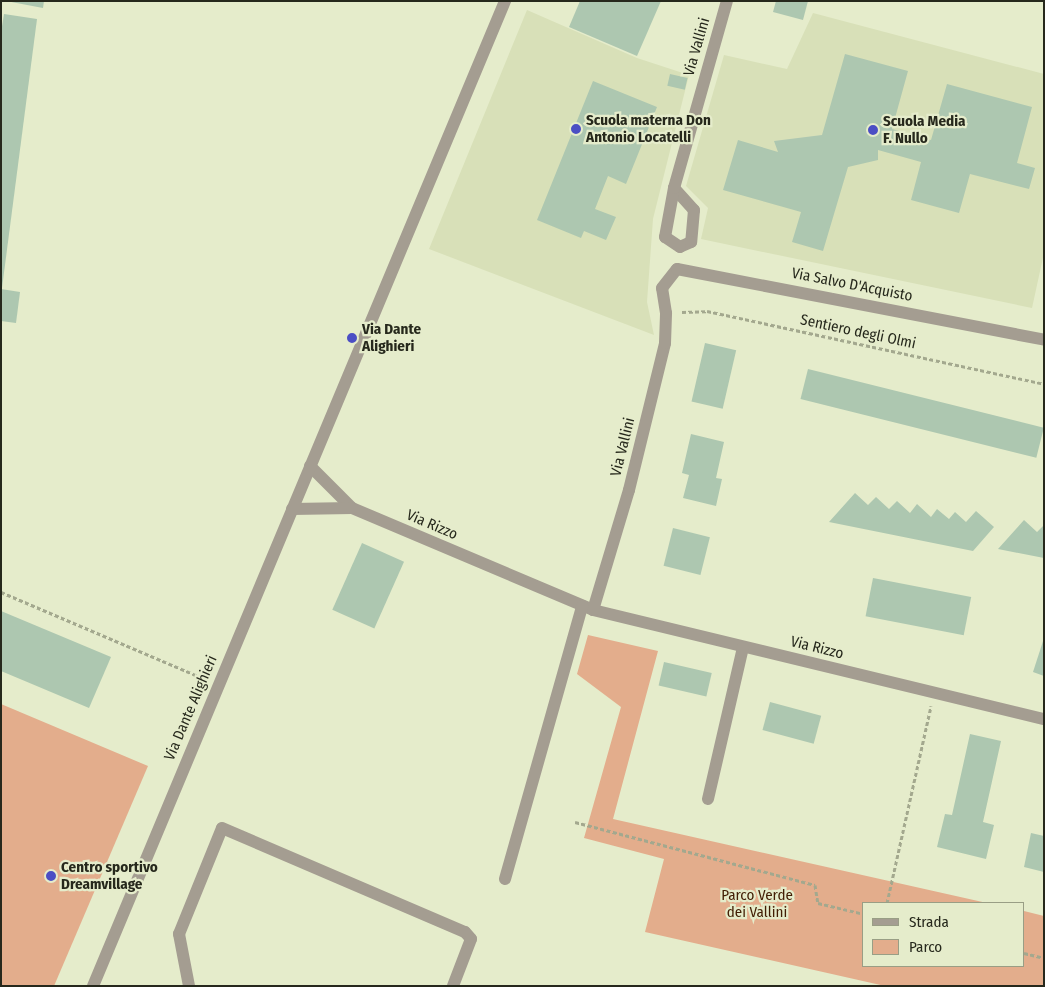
<!DOCTYPE html>
<html>
<head>
<meta charset="utf-8">
<style>
	body { margin:0 }
	#map { position:relative; width:1045px; height:987px; overflow:hidden; background:#e5eccb; font-family:"Fira Sans Condensed",sans-serif }
	div>[style] { position:absolute }
	[style*='--x'] { left:calc(var(--x)*1px); top:calc(var(--y)*1px); width:calc(var(--w)*1px); rotate:calc(var(--a)*1deg) }
	.built>* { inset:0; background:#d8e0b8 }
	.green>* { inset:0; background:#e3ad8c }
	.building>* { inset:0; background:#adc7b0; transform-origin:0 0 }
	.path>* { height:3px; margin-top:-1.5px; transform-origin:0; background:repeating-linear-gradient(90deg,#a3a88e 0 4px,transparent 0 6.5px) }
	.minor>* { height:12px; margin:-6px; padding:0 6px; transform-origin:6px; border-radius:6px; background:#a49d91 }
	.dots>* { width:14px; height:14px; translate:-50% -50%; box-sizing:border-box; border:2px solid #e5eccb; border-radius:50% }
	span { translate:-50% -50%; white-space:nowrap; text-align:center; line-height:1.15; -webkit-text-stroke:4.5px #e5eccb; paint-order:stroke }
	.street-label { font-size:15px; color:#26281c }
	.poi-label { font-size:15px; color:#26281c; font-weight:700 }
	.left { translate:0 -50%; text-align:left }
	.park-label { font-size:15px; color:#421e04 }
	.frame { position:absolute; inset:0; border:2px solid #26281c; pointer-events:none }
	.legend { position:absolute; left:862px; top:902px; width:162px; height:65px; box-sizing:border-box; background:#e5eccb; border:1px solid #999e85; margin:0; padding:6px 9px; list-style:none; font-size:15px; color:#26281c }
	.legend li { display:flex; align-items:center; gap:10px; height:25px }
	.legend b { width:25px; border:1px solid #999e85 }
</style>
</head>
<body>
<div id="map">
	<div class="built">
		<div style="clip-path:polygon(527px 10px,637px 58px,689px 75px,653px 219px,647px 302px,654px 335px,429px 249px)"></div>
		<div style="clip-path:polygon(813px 13px,1044px 74px,1044px 253px,1032px 308px,701px 239px,708px 208px,686px 186px,724px 55px,787px 69px)"></div>
	</div>
	<div class="green">
		<div style="clip-path:polygon(588px 635px,658px 651px,613px 819px,987px 903px,864px 903px,864px 966px,1024px 966px,1024px 911px,1044px 916px,1044px 986px,885px 986px,645px 932px,664px 859px,584px 838px,621px 707px,577px 674px)"></div>
		<div style="clip-path:polygon(1px 704px,148px 766px,54px 986px,1px 986px)"></div>
	</div>
	<div class="building">
		<div style="clip-path:polygon(6px 1px,44px 1px,43px 8px)"></div>
		<div style="clip-path:polygon(580px 1px,661px 1px,637px 56px,569px 27px)"></div>
		<div style="clip-path:polygon(776px 1px,808px 1px,803px 20px,773px 12px)"></div>
		<div style="clip-path:polygon(4px 14px,37px 19px,2px 288px,1px 32px)"></div>
		<div style="clip-path:polygon(845px 54px,908px 71px,892px 129px,931px 140px,947px 84px,1032px 107px,1017px 163px,1035px 168px,1029px 189px,970px 174px,959px 213px,911px 200px,921px 162px,878px 150px,878px 160px,848px 167px,823px 251px,792px 242px,801px 212px,723px 190px,738px 140px,778px 152px,774px 141px,822px 135px)"></div>
		<div style="left:670px;top:74px;width:18px;height:12px;rotate:13deg"></div>
		<div style="clip-path:polygon(593px 81px,657px 107px,626px 184px,608px 176px,595px 209px,616px 217px,606px 240px,584px 231px,581px 238px,537px 220px)"></div>
		<div style="clip-path:polygon(1px 289px,20px 292px,16px 323px,1px 321px)"></div>
		<div style="left:705px;top:343px;width:32px;height:60px;rotate:13deg"></div>
		<div style="left:808px;top:369px;width:243px;height:31px;rotate:14deg"></div>
		<div style="clip-path:polygon(691px 434px,724px 442px,716px 478px,722px 479px,716px 506px,683px 498px,689px 475px,682px 473px)"></div>
		<div style="clip-path:polygon(855px 493px,868px 505px,876px 497px,889px 509px,897px 501px,910px 513px,917px 504px,931px 517px,937px 509px,949px 519px,955px 512px,966px 522px,976px 511px,994px 527px,973px 551px,829px 522px)"></div>
		<div style="clip-path:polygon(1024px 520px,1037px 532px,1044px 525px,1044px 558px,998px 549px)"></div>
		<div style="left:673px;top:528px;width:38px;height:39px;rotate:14deg"></div>
		<div style="left:362px;top:543px;width:46px;height:73px;rotate:24deg"></div>
		<div style="left:873px;top:578px;width:100px;height:39px;rotate:11deg"></div>
		<div style="clip-path:polygon(1px 611px,111px 657px,89px 708px,1px 671px)"></div>
		<div style="clip-path:polygon(1044px 638px,1044px 676px,1033px 672px)"></div>
		<div style="left:664px;top:662px;width:49px;height:24px;rotate:13deg"></div>
		<div style="left:770px;top:702px;width:53px;height:29px;rotate:15deg"></div>
		<div style="clip-path:polygon(970px 734px,1001px 741px,983px 822px,994px 825px,986px 859px,937px 847px,945px 814px,952px 815px)"></div>
		<div style="clip-path:polygon(1031px 833px,1044px 836px,1044px 872px,1024px 867px)"></div>
	</div>
	<div class="path">
		<div style="--x:682;--y:312;--w:25;--a:-2"></div>
		<div style="--x:707;--y:311;--w:345;--a:12.2"></div>
		<div style="--x:1;--y:592;--w:222;--a:23.1"></div>
		<div style="--x:575;--y:822;--w:248;--a:14.7"></div>
		<div style="--x:815;--y:885;--w:18;--a:81"></div>
		<div style="--x:818;--y:903;--w:47;--a:13.4"></div>
		<div style="--x:887;--y:903;--w:202;--a:-77.4"></div>
		<div style="--x:1024;--y:953;--w:21;--a:14"></div>
	</div>
	<div class="minor">
		<div style="--x:674;--y:188;--w:30;--a:48"></div>
		<div style="--x:694;--y:210;--w:32;--a:95"></div>
		<div style="--x:691;--y:242;--w:12;--a:156"></div>
		<div style="--x:680;--y:247;--w:18;--a:-146"></div>
		<div style="--x:665;--y:237;--w:50;--a:-79.6"></div>
		<div style="--x:674;--y:188;--w:194;--a:-74.2"></div>
		<div style="--x:310;--y:466;--w:59;--a:45"></div>
		<div style="--x:352;--y:508;--w:262;--a:22.9"></div>
		<div style="--x:593;--y:610;--w:464;--a:13.6"></div>
		<div style="--x:292;--y:509;--w:60;--a:-1"></div>
		<div style="--x:593;--y:610;--w:125;--a:-73.3"></div>
		<div style="--x:629;--y:490;--w:151;--a:-76.2"></div>
		<div style="--x:665;--y:343;--w:30;--a:-88"></div>
		<div style="--x:666;--y:313;--w:25;--a:-99"></div>
		<div style="--x:662;--y:288;--w:24;--a:-52"></div>
		<div style="--x:677;--y:269;--w:374;--a:10.9"></div>
		<div style="--x:708;--y:799;--w:156;--a:-77"></div>
		<div style="--x:505;--y:879;--w:284;--a:-74.2"></div>
		<div style="--x:93;--y:986;--w:1068;--a:-67.3"></div>
		<div style="--x:189;--y:986;--w:53;--a:-100.9"></div>
		<div style="--x:179;--y:934;--w:114;--a:-67.9"></div>
		<div style="--x:222;--y:828;--w:264;--a:23.2"></div>
		<div style="--x:465;--y:932;--w:9;--a:49"></div>
		<div style="--x:471;--y:939;--w:50;--a:111"></div>
	</div>
	<div class="dots">
		<div style="left:576px;top:129px;background:#4b4ec4"></div>
		<div style="left:873px;top:130px;background:#4b4ec4"></div>
		<div style="left:352px;top:338px;background:#4b4ec4"></div>
		<div style="left:51px;top:876px;background:#4b4ec4"></div>
	</div>
	<div class="street-label">
		<span style="left:697px;top:47px;rotate:-74deg">Via Vallini</span>
		<span style="left:852px;top:285px;rotate:11deg">Via Salvo D'Acquisto</span>
		<span style="left:858px;top:332px;rotate:12deg">Sentiero degli Olmi</span>
		<span style="left:623px;top:447px;rotate:-76deg">Via Vallini</span>
		<span style="left:432px;top:525px;rotate:23deg">Via Rizzo</span>
		<span style="left:817px;top:648px;rotate:14deg">Via Rizzo</span>
		<span style="left:191px;top:708px;rotate:-67deg">Via Dante Alighieri</span>
	</div>
	<div class="poi-label">
		<span class="left" style="left:586px;top:129px">Scuola materna Don<br>Antonio Locatelli</span>
		<span class="left" style="left:883px;top:130px">Scuola Media<br>F. Nullo</span>
		<span class="left" style="left:362px;top:338px">Via Dante<br>Alighieri</span>
		<span class="left" style="left:61px;top:876px">Centro sportivo<br>Dreamvillage</span>
	</div>
	<div class="park-label">
		<span style="left:757px;top:904px">Parco Verde<br>dei Vallini</span>
	</div>
	<div class="frame"></div>
	<ul class="legend">
	<li><b style="height:6px;background:#a49d91"></b>Strada</li>
	<li><b style="height:14px;background:#e3ad8c"></b>Parco</li>
	</ul>
</div>
</body>
</html>
